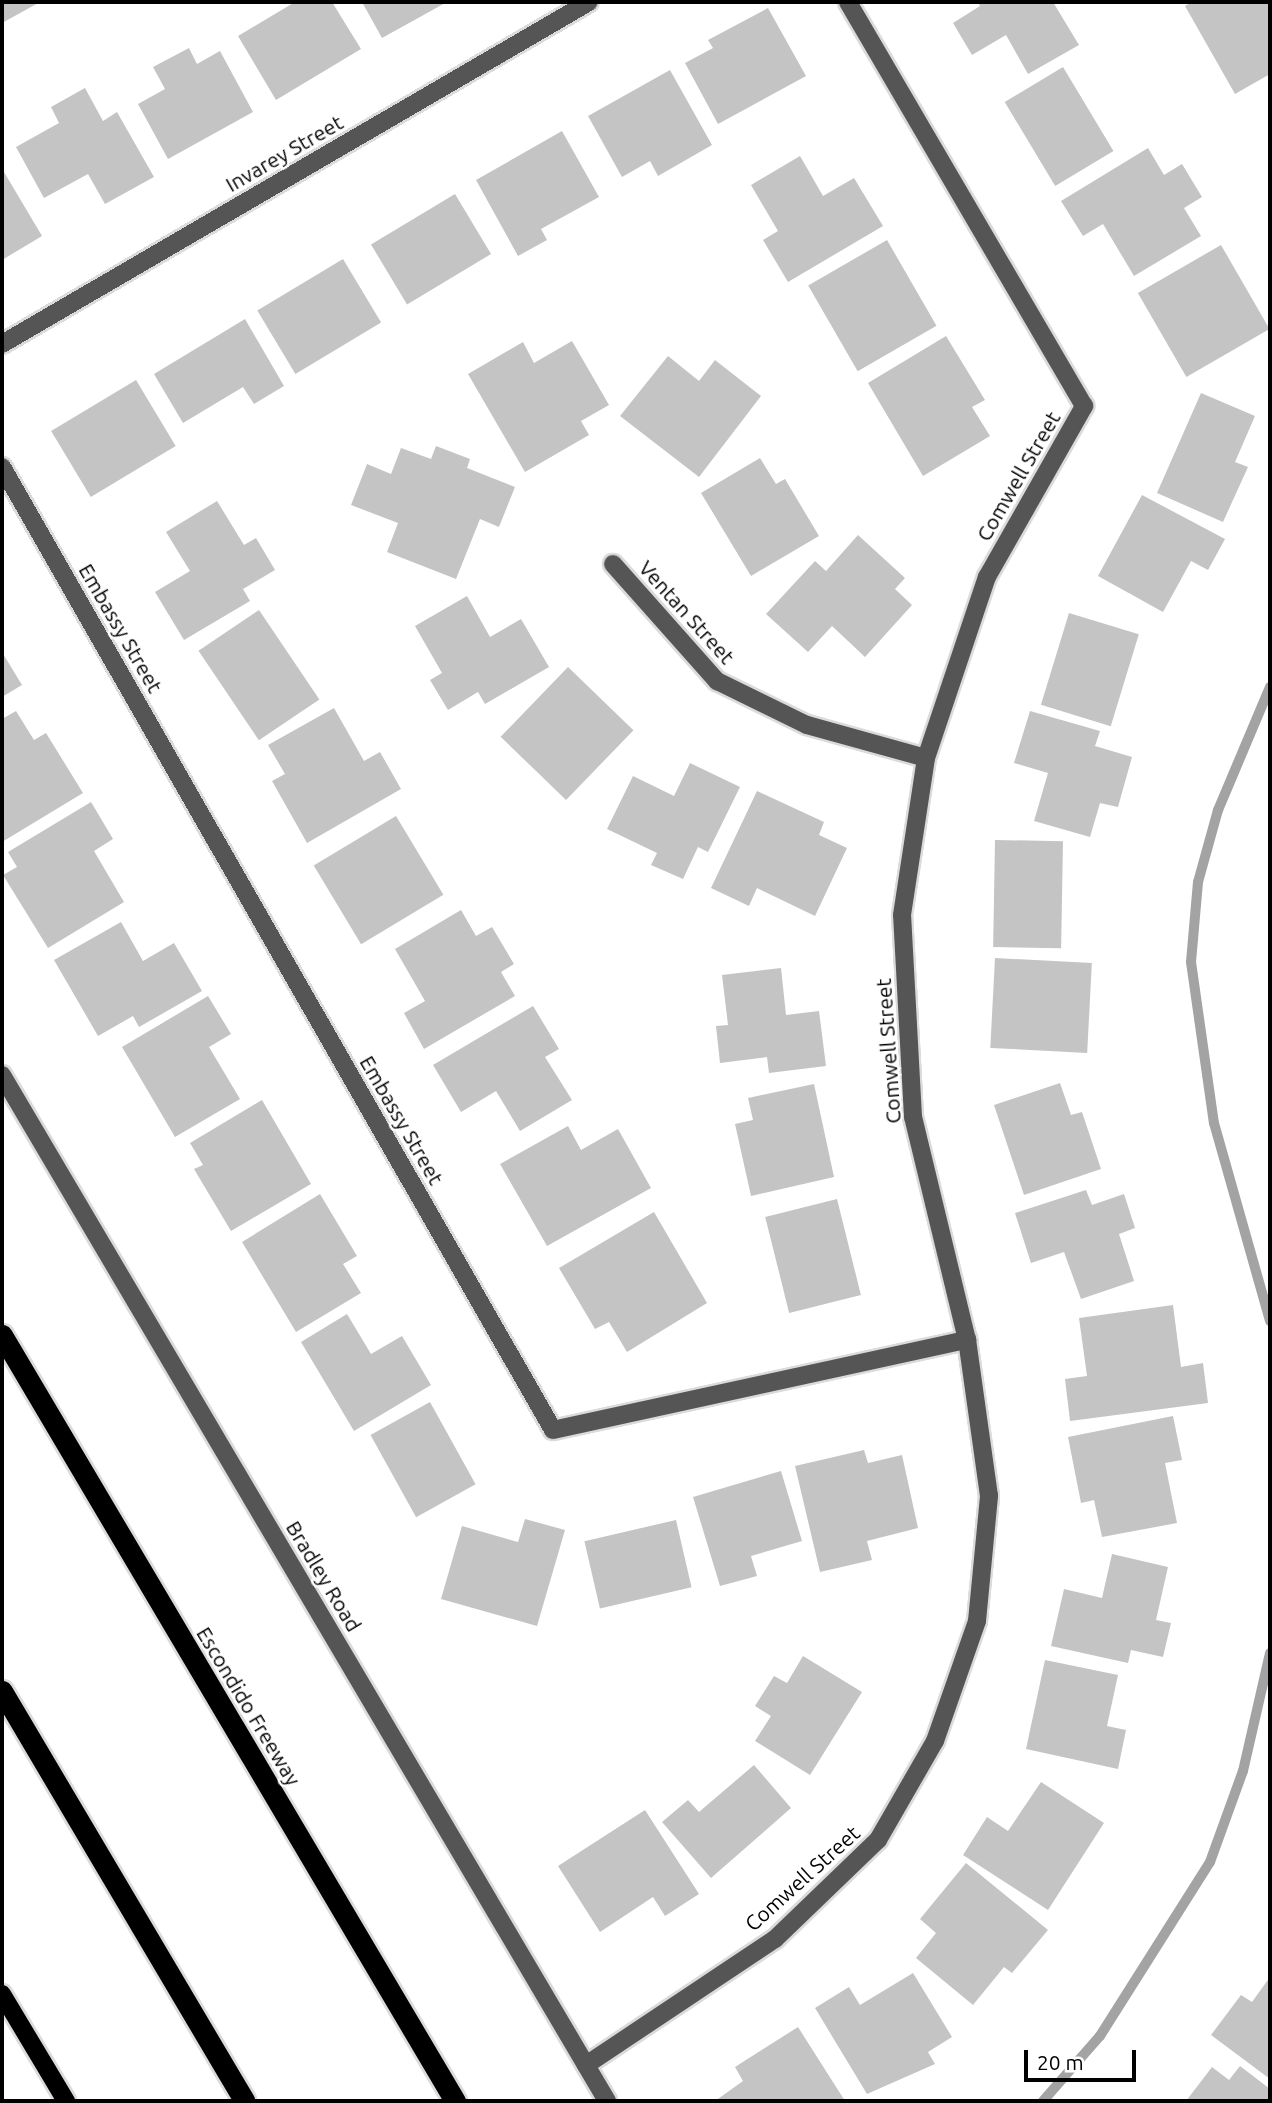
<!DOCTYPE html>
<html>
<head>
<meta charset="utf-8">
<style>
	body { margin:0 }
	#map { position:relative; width:1272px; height:2103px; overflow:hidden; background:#fff; font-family:Ubuntu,sans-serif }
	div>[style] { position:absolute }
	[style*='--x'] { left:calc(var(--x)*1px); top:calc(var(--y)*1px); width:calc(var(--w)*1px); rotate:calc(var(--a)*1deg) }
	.stream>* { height:10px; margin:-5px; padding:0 5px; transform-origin:5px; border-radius:5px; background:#a3a3a3 }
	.building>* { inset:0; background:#c4c4c4; transform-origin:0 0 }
	.roads { filter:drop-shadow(2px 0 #dbdbdb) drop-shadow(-2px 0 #dbdbdb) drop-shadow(0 2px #dbdbdb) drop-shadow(0 -2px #dbdbdb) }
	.minor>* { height:18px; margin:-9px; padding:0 9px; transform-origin:9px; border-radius:9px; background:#555 }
	.major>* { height:18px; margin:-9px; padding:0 9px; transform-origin:9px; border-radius:9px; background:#000 }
	.highway>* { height:21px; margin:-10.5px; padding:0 10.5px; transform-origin:10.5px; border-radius:10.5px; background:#000 }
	span { translate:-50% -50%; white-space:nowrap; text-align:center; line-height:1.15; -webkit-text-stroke:5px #fff; paint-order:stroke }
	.street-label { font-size:21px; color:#000 }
	.frame { position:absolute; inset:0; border:4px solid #000; pointer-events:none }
	.scale { position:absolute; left:1024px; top:2050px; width:112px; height:32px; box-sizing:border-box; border:4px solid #000; border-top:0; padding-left:9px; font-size:21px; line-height:24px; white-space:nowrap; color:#000; -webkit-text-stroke:5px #fff; paint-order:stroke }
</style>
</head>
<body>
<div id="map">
	<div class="stream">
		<div style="--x:1270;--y:687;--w:134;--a:112.9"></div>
		<div style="--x:1218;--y:810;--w:75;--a:105.5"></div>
		<div style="--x:1198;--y:882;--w:80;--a:95"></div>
		<div style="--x:1191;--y:962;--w:163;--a:81.9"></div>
		<div style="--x:1214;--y:1123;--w:206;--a:74.2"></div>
		<div style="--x:1043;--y:2101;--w:86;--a:-48.8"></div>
		<div style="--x:1100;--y:2036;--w:206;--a:-57.7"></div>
		<div style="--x:1210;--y:1862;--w:97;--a:-70.1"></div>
		<div style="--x:1243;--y:1771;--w:121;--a:-77.1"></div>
	</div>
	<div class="building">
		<div style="clip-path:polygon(2px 2px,40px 2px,2px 23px)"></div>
		<div style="clip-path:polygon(295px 2px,332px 2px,361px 49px,276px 100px,238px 36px)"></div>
		<div style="clip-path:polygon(362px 2px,447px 2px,382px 38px)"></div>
		<div style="clip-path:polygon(978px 2px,1053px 2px,1079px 45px,1028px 74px,1006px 35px,972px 55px,953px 23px,980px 6px)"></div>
		<div style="clip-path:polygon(1192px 2px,1268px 2px,1270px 74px,1235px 94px,1185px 6px)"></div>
		<div style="clip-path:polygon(768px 8px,806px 76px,718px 124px,685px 63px,713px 48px,708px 40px)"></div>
		<div style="clip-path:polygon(189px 48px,197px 64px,220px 51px,253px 112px,168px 159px,138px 104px,165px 89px,153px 67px)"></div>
		<div style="left:1063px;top:67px;width:98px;height:68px;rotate:59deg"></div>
		<div style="clip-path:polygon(670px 70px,712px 145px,658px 176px,650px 161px,622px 177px,588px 116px)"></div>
		<div style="clip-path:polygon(85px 88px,103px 121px,117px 112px,154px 177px,105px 204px,88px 174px,44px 198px,16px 147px,59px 123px,51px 107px)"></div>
		<div style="clip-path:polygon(562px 131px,599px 197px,541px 229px,547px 240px,518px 256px,476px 180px)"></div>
		<div style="clip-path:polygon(1148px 148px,1164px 175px,1182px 164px,1202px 197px,1184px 208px,1201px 236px,1134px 276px,1103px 224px,1083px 236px,1061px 201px)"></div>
		<div style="clip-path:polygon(800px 156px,823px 196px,854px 178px,883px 226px,788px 282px,763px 240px,778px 231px,751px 185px)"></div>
		<div style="clip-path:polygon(4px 172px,42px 236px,2px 260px,2px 173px)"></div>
		<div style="left:455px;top:194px;width:70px;height:98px;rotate:59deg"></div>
		<div style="left:887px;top:240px;width:99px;height:91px;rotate:60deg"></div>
		<div style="left:1221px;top:245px;width:97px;height:96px;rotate:60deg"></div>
		<div style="left:343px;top:259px;width:74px;height:100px;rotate:59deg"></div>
		<div style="clip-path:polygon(245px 319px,284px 386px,254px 404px,243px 387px,183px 423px,154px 374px)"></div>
		<div style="clip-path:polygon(946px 336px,985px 400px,972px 407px,990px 436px,923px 476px,868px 383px)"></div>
		<div style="clip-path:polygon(572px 341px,609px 405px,581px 421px,589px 435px,525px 472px,468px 374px,523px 342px,534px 363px)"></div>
		<div style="clip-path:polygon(668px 356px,699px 381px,715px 360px,761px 396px,699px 477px,620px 416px)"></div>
		<div style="left:136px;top:380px;width:77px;height:99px;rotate:59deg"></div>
		<div style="clip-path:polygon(1201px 393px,1255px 416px,1235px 462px,1248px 467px,1223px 522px,1157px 493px)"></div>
		<div style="clip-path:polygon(436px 446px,470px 459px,467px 468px,515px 487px,499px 527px,480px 519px,456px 579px,387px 552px,398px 523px,351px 505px,367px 464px,391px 474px,401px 448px,431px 459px)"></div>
		<div style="clip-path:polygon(760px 458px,776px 484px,785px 479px,819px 536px,751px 576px,701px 493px)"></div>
		<div style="clip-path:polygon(1142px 495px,1225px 539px,1208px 570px,1191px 561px,1163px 612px,1098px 576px)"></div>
		<div style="clip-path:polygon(217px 501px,244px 545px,256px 538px,275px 570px,243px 589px,250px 601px,184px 640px,155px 592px,190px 571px,166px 532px)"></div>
		<div style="clip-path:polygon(858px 535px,905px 578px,895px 589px,912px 605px,865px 657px,832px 626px,808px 652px,766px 614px,815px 561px,826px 571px)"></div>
		<div style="clip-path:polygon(467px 596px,490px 637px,521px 619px,549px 667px,485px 704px,478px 692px,448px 710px,430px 680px,442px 673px,415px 626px)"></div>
		<div style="left:259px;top:610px;width:108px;height:73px;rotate:56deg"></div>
		<div style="left:1069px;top:613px;width:73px;height:96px;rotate:17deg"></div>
		<div style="clip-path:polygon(2px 652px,22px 685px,2px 697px)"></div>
		<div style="left:568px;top:667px;width:91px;height:97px;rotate:44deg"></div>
		<div style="clip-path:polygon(334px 708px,364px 761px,380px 752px,401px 789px,307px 843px,272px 781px,285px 774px,268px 745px)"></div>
		<div style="clip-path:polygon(16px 711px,34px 740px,46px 733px,83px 793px,2px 842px,2px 719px)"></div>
		<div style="clip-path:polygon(1030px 711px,1100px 731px,1095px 746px,1132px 757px,1118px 807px,1100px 803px,1090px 837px,1034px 821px,1048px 773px,1014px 763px)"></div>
		<div style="clip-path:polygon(690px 763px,740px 787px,708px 852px,698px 847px,683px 879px,651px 865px,657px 853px,607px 829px,633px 776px,674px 796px)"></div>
		<div style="clip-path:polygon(757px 791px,824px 822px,819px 835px,847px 848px,815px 916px,757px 888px,749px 906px,711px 888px)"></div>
		<div style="clip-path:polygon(91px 802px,113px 839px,94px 851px,124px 902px,48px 948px,3px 875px,17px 867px,8px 852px)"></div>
		<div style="left:396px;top:816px;width:92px;height:96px;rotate:59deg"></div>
		<div style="left:995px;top:840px;width:68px;height:107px;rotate:1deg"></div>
		<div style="clip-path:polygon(461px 910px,476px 936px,492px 927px,514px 964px,501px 972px,515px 996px,424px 1049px,404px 1013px,425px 1001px,395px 949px)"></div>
		<div style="clip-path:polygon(121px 922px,143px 961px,174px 943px,202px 991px,139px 1027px,133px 1016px,98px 1036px,54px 960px)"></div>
		<div style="left:995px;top:958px;width:97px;height:90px;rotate:3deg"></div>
		<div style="clip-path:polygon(781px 968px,786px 1015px,819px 1011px,826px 1066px,769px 1073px,767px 1057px,720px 1063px,716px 1026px,728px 1025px,722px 975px)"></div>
		<div style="clip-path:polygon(208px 996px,231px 1034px,209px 1047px,240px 1099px,175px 1137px,122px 1047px)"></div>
		<div style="clip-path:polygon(533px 1006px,559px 1049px,545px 1057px,572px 1100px,520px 1131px,496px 1091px,461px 1112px,433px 1065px)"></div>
		<div style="clip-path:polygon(1060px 1083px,1071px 1115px,1082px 1112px,1101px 1169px,1024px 1195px,994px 1105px)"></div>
		<div style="clip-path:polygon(814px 1084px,834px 1177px,751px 1196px,735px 1124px,753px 1120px,748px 1098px)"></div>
		<div style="clip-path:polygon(262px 1100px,311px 1184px,231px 1231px,194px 1169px,203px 1165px,190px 1143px)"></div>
		<div style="clip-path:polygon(568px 1126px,581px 1150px,618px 1129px,651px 1188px,547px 1246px,500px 1164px)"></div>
		<div style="clip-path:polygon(1086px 1190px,1092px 1205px,1124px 1194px,1135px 1228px,1119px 1234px,1134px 1281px,1081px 1299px,1064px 1252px,1031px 1263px,1015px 1213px)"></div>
		<div style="clip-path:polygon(320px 1194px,357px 1256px,343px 1264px,361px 1293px,296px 1332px,242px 1242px)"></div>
		<div style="left:837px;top:1199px;width:99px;height:74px;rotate:76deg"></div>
		<div style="clip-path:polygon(654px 1212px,707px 1303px,627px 1352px,609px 1322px,595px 1329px,559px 1268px)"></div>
		<div style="clip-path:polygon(1173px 1305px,1181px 1367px,1203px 1363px,1208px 1403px,1070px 1421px,1065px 1379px,1087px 1376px,1079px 1318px)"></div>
		<div style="clip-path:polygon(347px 1314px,371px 1354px,402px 1336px,431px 1385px,354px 1431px,301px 1342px)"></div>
		<div style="left:430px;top:1402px;width:94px;height:68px;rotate:61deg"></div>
		<div style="clip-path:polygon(1173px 1416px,1182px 1460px,1165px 1463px,1177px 1523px,1102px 1537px,1094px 1500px,1081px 1503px,1068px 1437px)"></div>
		<div style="clip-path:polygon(864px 1450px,868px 1463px,902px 1455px,918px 1528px,867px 1541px,872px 1560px,820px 1572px,795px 1466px)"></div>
		<div style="clip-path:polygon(781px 1471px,802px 1541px,751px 1556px,757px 1576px,720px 1586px,693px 1497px)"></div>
		<div style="clip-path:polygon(525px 1519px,565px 1530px,537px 1626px,441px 1599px,462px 1526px,518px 1542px)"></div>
		<div style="left:676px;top:1520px;width:69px;height:94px;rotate:77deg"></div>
		<div style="clip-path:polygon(1112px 1554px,1168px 1567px,1156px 1620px,1171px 1623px,1163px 1657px,1131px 1650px,1128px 1663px,1051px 1646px,1064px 1589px,1102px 1598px)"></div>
		<div style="clip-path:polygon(803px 1656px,862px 1692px,810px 1775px,755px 1741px,771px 1716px,755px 1706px,774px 1676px,787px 1683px)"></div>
		<div style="clip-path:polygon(1045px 1660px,1118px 1675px,1107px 1726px,1126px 1730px,1118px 1769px,1026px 1749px)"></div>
		<div style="clip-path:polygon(754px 1765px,791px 1808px,711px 1878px,662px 1822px,688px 1800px,699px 1812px)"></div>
		<div style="clip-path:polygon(1041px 1782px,1104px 1823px,1048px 1910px,963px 1855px,987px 1817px,1008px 1831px)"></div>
		<div style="clip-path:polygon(645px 1810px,699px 1894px,665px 1916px,653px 1897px,600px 1932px,558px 1866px)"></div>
		<div style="clip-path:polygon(966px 1863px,1048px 1930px,1012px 1973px,1004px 1967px,973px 2005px,916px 1958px,936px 1933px,920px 1919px)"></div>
		<div style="clip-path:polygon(913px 1973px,952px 2037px,928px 2052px,935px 2064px,867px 2094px,815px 2008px,849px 1987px,860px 2005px)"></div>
		<div style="clip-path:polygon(1270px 1977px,1270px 2079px,1211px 2035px,1241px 1995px,1252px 2002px)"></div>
		<div style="clip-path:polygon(798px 2027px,845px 2101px,715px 2101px,743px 2081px,735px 2067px)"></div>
		<div style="clip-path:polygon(1240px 2066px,1270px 2089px,1270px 2101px,1186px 2101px,1212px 2067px,1229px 2080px)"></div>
	</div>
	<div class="roads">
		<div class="minor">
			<div style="--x:2;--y:344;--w:679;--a:-30.23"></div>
			<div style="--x:2;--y:467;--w:1109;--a:60.22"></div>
			<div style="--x:553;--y:1430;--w:424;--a:-12.3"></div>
			<div style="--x:613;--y:564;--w:157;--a:48.4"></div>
			<div style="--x:717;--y:681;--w:100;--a:26.1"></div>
			<div style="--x:807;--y:725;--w:123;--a:15.5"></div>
			<div style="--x:2;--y:1075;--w:1191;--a:59.47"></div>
			<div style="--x:586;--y:2065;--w:227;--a:-33.7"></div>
			<div style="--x:775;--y:1939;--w:143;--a:-43.9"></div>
			<div style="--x:878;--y:1840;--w:114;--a:-60.1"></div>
			<div style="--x:935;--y:1741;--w:127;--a:-70.7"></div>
			<div style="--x:977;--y:1621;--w:126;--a:-84.5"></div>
			<div style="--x:989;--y:1496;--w:158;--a:-98"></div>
			<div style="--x:967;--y:1340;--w:229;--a:-103.6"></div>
			<div style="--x:913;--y:1117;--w:202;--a:-93.1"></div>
			<div style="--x:902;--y:915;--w:159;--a:-81.3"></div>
			<div style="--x:926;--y:758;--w:191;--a:-71.4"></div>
			<div style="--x:987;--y:577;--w:197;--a:-60.4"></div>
			<div style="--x:1084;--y:406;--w:468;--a:-120.3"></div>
		</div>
		<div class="major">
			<div style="--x:2;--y:1994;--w:125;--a:59.1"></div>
		</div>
		<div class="highway">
			<div style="--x:2;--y:1335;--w:890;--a:59.4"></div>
			<div style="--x:2;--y:1691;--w:476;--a:59.4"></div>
		</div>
	</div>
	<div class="street-label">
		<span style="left:284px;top:153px;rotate:-30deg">Invarey Street</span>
		<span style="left:1018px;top:476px;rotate:-60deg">Comwell Street</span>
		<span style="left:687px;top:612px;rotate:48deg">Ventan Street</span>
		<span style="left:121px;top:628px;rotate:60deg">Embassy Street</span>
		<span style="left:888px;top:1051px;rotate:-94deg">Comwell Street</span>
		<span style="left:402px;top:1120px;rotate:60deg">Embassy Street</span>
		<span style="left:324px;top:1576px;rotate:59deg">Bradley Road</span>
		<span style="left:249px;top:1706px;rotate:59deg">Escondido Freeway</span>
		<span style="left:802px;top:1878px;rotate:-42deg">Comwell Street</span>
	</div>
	<div class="frame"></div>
	<div class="scale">20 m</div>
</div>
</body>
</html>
